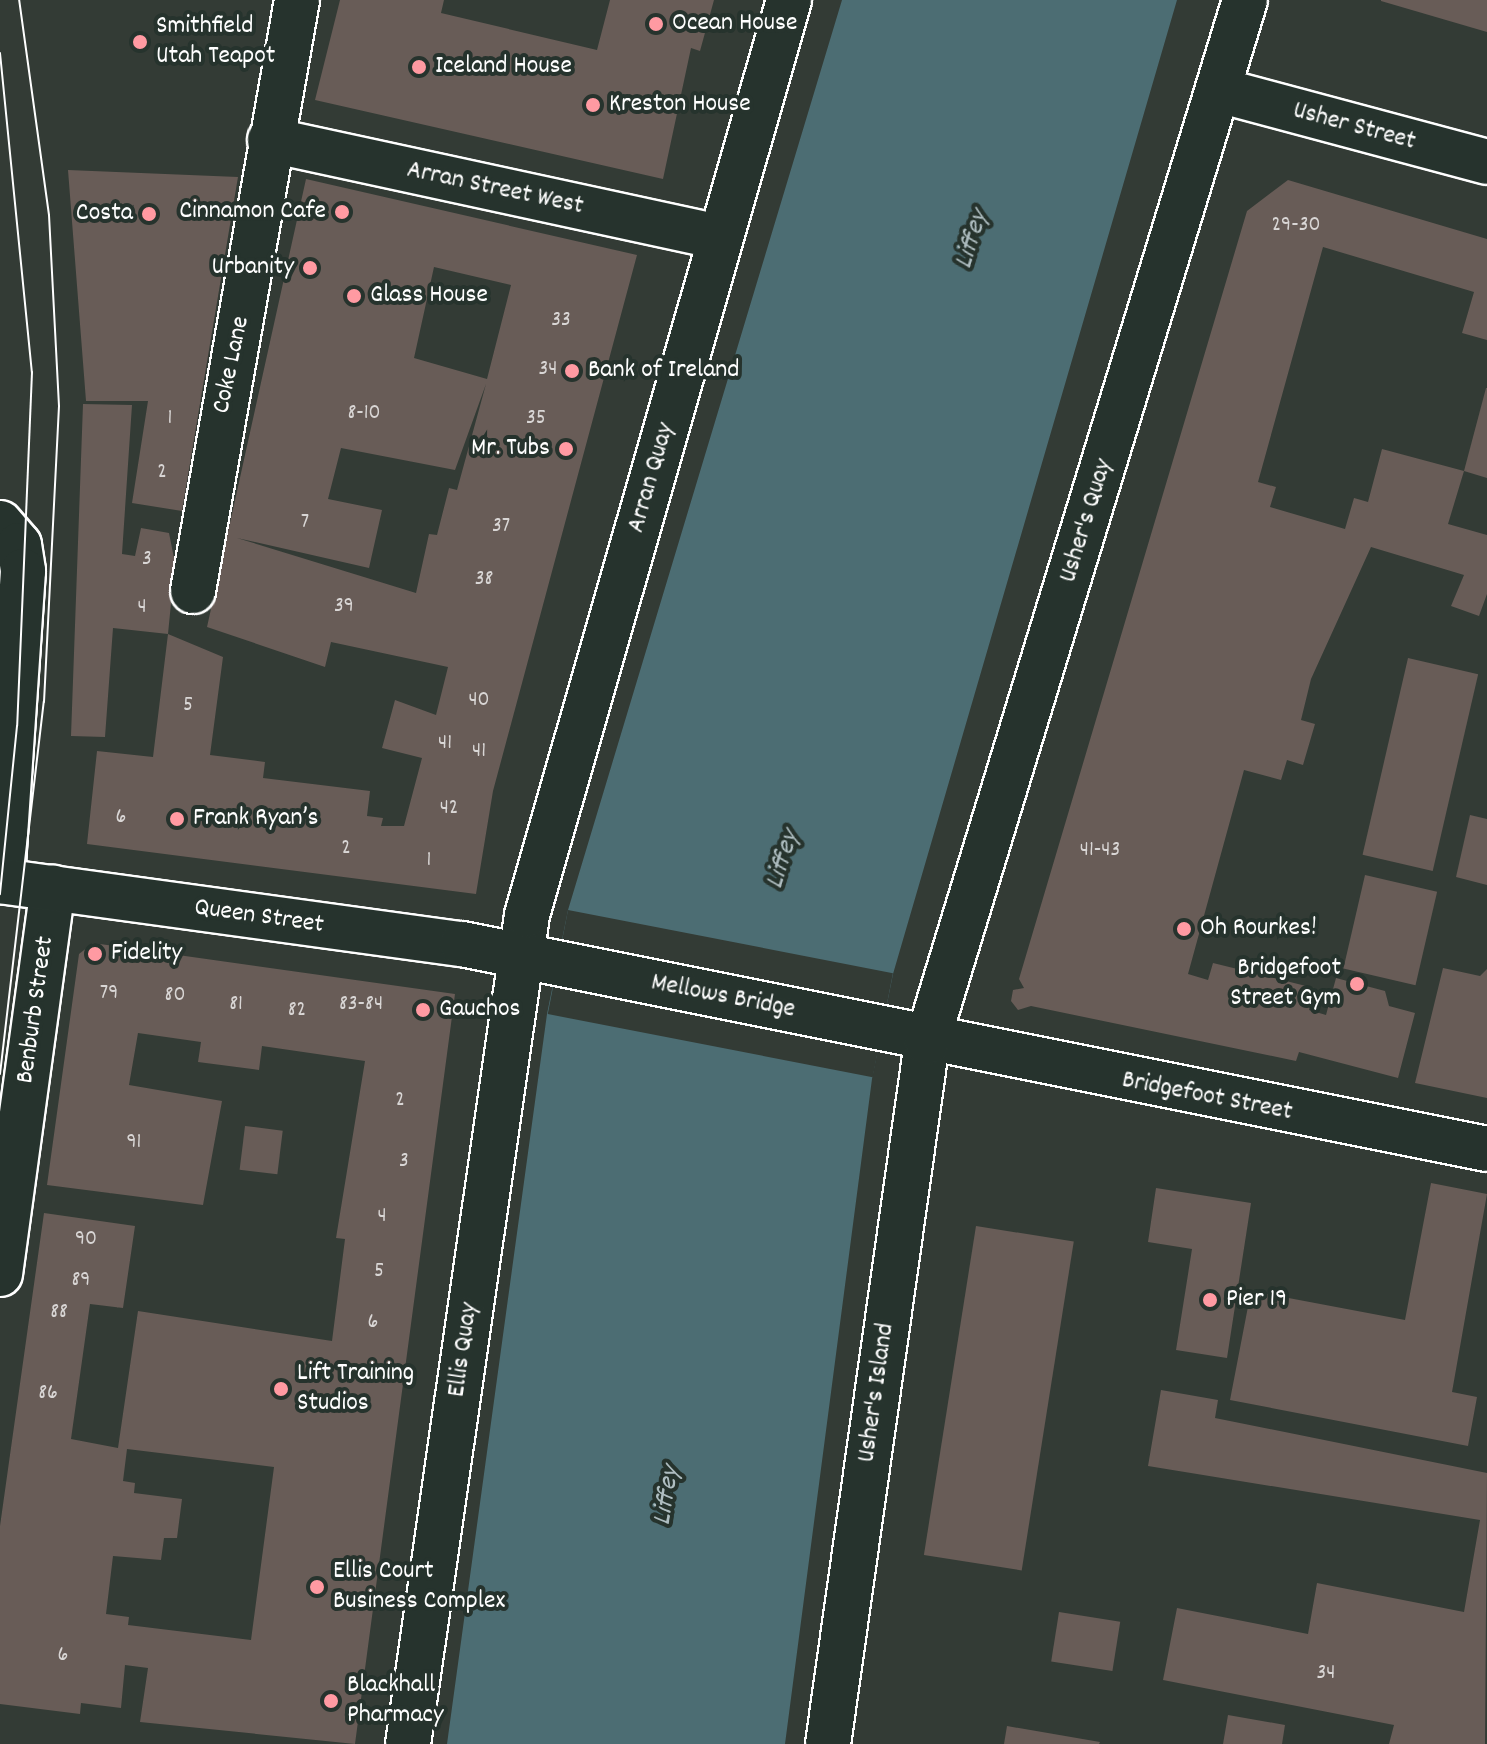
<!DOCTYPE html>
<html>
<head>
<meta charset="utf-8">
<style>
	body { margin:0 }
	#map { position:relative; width:1487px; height:1744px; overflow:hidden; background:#333b35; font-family:Dekko,sans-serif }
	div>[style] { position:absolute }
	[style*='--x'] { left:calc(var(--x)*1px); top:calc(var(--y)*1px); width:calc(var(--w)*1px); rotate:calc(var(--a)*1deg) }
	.water>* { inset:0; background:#4c6d73 }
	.pier>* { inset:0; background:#333b35; transform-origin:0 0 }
	.building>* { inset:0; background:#685c57; transform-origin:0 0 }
	.roads { filter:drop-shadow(2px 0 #fff) drop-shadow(-2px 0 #fff) drop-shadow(0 2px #fff) drop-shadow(0 -2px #fff) }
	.minor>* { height:44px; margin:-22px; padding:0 22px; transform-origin:22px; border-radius:22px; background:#26332d }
	.tertiary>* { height:44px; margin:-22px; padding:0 22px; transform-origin:22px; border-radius:22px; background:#26332d }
	.secondary>* { height:44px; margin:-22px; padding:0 22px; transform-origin:22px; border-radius:22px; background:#26332d }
	.tram>* { height:2px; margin:-1px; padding:0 1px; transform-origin:1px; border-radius:1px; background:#fff }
	.dots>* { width:22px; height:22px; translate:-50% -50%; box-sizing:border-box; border:4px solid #26332d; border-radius:50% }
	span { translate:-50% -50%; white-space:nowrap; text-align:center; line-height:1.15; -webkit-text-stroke:8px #26332d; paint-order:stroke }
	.number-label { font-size:22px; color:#d9d6d5 }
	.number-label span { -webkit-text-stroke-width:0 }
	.poi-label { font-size:26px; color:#fff }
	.left { translate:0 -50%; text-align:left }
	.right { translate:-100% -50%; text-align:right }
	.street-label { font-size:26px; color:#fff }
	.water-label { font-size:28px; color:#aebdc0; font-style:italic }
</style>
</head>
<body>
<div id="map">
	<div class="water">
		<div style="clip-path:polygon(842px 0,1177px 0,893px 974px,872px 1079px,785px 1744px,447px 1744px,547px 1014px,568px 910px)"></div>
	</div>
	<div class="pier">
		<div style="left:568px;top:910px;width:331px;height:106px;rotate:11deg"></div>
	</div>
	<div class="building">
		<div style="clip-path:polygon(340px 0,444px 0,441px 13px,597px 50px,610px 0,714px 0,700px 51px,691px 48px,663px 179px,315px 100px)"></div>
		<div style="clip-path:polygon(1487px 0,1487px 32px,1381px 1px,1381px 0)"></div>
		<div style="clip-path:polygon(68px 170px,238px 177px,182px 511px,132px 503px,148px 401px,86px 401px)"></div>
		<div style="clip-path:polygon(evenodd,306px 179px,637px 255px,493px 791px,476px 894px,87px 844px,97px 751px,153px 757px,168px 634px,223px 657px,210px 755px,265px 762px,263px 778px,370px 791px,367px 816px,383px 818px,381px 826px,404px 826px,422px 758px,382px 748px,395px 700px,436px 715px,448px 667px,331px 642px,325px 667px,207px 627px,306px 179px,434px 267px,511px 285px,487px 379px,414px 358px,434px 267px,306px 179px,486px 384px,457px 490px,449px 488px,437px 535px,429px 534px,416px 593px,237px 538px,369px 568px,382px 510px,328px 499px,341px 448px,455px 470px,486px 384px)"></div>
		<div style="clip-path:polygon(1288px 180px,1487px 239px,1487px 340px,1462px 333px,1474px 292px,1323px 247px,1258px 482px,1276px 487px,1270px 507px,1345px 529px,1354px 498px,1368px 502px,1382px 449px,1464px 471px,1448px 524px,1487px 535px,1487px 594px,1479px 616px,1451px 606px,1464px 575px,1371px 547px,1311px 679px,1301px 720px,1315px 724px,1303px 765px,1287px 760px,1281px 780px,1244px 770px,1188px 974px,1208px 980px,1213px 963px,1314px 988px,1309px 1010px,1326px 1015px,1336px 978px,1385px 991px,1389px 1006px,1415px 1013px,1398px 1078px,1299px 1052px,1296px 1061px,1031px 1006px,1018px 1010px,1011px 1001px,1013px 990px,1024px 988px,1019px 979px,1247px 211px)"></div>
		<div style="clip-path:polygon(1486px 388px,1487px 388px,1487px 478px,1464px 471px)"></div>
		<div style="clip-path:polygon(83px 404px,132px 405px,122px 554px,135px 556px,141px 528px,169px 533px,175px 563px,168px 634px,113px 628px,105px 737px,71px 736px)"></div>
		<div style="left:1408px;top:658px;width:72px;height:202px;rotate:13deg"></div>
		<div style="clip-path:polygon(1470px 815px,1487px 819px,1487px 885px,1456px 877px)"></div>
		<div style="left:1365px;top:875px;width:74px;height:96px;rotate:13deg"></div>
		<div style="clip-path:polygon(evenodd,93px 943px,455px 994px,355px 1744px,140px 1722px,148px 1668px,125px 1665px,121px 1708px,81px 1703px,80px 1714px,0 1704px,0 1526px,44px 1213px,135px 1226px,123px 1308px,90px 1304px,71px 1439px,118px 1448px,138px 1311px,332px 1341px,345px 1239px,336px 1238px,365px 1061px,262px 1046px,259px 1070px,198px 1062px,201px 1042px,138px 1033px,129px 1085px,222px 1101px,203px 1205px,47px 1185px,79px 954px,93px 943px,127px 1449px,274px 1467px,251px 1640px,128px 1625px,129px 1617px,106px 1614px,113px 1556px,161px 1560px,164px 1538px,177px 1538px,182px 1499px,134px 1493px,135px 1483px,123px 1481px,127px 1449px)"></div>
		<div style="clip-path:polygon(1443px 968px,1480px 976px,1487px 969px,1487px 1098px,1415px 1083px)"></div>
		<div style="left:245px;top:1126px;width:38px;height:44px;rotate:7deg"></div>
		<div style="clip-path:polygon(1431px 1183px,1487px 1194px,1452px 1392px,1477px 1397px,1468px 1446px,1230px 1400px,1251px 1291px,1405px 1320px)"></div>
		<div style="clip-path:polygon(1156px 1188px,1251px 1203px,1227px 1358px,1176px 1350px,1192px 1249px,1148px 1242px)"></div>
		<div style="left:976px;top:1226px;width:99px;height:333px;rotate:9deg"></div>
		<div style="clip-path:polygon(1161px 1390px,1218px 1400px,1215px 1418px,1487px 1473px,1485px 1744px,1389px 1744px,1394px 1725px,1163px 1680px,1177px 1608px,1308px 1634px,1317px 1583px,1464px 1612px,1480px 1520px,1148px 1466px)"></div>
		<div style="left:1059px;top:1612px;width:62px;height:50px;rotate:9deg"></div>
		<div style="clip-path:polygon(1228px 1715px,1285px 1725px,1282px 1744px,1223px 1744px)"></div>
		<div style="clip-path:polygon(1007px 1726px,1100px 1742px,1099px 1744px,1004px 1744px)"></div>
	</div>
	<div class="roads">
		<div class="minor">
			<div style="--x:270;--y:140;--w:460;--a:12.2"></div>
			<div style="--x:0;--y:523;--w:29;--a:49"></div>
			<div style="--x:19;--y:545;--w:26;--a:81"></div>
			<div style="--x:23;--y:571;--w:311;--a:93.9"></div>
			<div style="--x:193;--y:591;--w:600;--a:-80.02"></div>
			<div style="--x:0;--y:1274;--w:390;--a:-82.2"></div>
		</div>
		<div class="tertiary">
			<div style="--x:1222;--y:91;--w:274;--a:15"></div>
		</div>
		<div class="secondary">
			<div style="--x:0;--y:881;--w:466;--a:7.8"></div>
			<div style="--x:462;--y:944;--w:1045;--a:11.31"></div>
			<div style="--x:408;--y:1744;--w:837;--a:-81.83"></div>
			<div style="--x:527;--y:915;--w:952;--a:-74.02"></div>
			<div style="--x:828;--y:1744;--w:709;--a:-81.97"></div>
			<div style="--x:927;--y:1042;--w:1089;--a:-73.03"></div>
		</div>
	</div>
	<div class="tram">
		<div style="--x:0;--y:53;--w:321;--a:84.3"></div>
		<div style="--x:32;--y:372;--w:354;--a:92.4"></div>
		<div style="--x:17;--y:726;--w:169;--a:95.8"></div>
		<div style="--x:0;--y:1074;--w:375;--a:-83.3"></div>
		<div style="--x:44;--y:702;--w:296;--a:-87.1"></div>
		<div style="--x:59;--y:406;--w:191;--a:-93"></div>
		<div style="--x:49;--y:215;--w:217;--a:-97.9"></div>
	</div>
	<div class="dots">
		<div style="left:656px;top:24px;background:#ff9aa2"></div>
		<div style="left:140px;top:42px;background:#ff9aa2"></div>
		<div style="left:419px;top:67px;background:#ff9aa2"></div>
		<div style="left:593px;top:105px;background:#ff9aa2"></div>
		<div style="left:342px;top:212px;background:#ff9aa2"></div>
		<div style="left:149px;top:214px;background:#ff9aa2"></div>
		<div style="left:310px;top:268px;background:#ff9aa2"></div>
		<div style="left:354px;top:296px;background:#ff9aa2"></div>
		<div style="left:572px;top:371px;background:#ff9aa2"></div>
		<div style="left:566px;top:449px;background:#ff9aa2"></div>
		<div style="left:177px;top:819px;background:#ff9aa2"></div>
		<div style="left:1184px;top:929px;background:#ff9aa2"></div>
		<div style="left:95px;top:954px;background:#ff9aa2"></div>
		<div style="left:1357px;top:984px;background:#ff9aa2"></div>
		<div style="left:423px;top:1010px;background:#ff9aa2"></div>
		<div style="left:1210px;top:1300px;background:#ff9aa2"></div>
		<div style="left:281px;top:1389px;background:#ff9aa2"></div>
		<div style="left:317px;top:1587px;background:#ff9aa2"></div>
		<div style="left:331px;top:1701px;background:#ff9aa2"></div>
	</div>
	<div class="number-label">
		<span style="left:1296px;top:226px">29-30</span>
		<span style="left:561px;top:321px">33</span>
		<span style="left:548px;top:370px">34</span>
		<span style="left:364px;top:414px">8-10</span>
		<span style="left:170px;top:419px">1</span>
		<span style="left:536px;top:419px">35</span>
		<span style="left:162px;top:473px">2</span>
		<span style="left:305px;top:523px">7</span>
		<span style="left:501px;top:527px">37</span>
		<span style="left:147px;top:560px">3</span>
		<span style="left:484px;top:580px">38</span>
		<span style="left:344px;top:607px">39</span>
		<span style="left:142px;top:608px">4</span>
		<span style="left:479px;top:701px">40</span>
		<span style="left:188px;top:706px">5</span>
		<span style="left:445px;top:744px">41</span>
		<span style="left:479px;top:752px">41</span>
		<span style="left:449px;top:809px">42</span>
		<span style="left:121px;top:818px">6</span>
		<span style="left:346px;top:849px">2</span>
		<span style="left:1100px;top:851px">41-43</span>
		<span style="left:429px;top:861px">1</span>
		<span style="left:109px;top:994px">79</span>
		<span style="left:175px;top:996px">80</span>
		<span style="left:236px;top:1005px">81</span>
		<span style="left:361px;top:1005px">83-84</span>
		<span style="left:297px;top:1011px">82</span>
		<span style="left:400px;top:1101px">2</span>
		<span style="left:134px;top:1143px">91</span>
		<span style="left:404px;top:1162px">3</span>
		<span style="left:382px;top:1217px">4</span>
		<span style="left:86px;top:1240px">90</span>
		<span style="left:379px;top:1272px">5</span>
		<span style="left:81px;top:1281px">89</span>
		<span style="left:59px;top:1313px">88</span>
		<span style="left:373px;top:1323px">6</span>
		<span style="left:48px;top:1394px">86</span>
		<span style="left:63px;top:1656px">6</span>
		<span style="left:1326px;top:1674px">34</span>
	</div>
	<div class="poi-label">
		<span class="left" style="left:672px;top:24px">Ocean House</span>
		<span class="left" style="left:156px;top:42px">Smithfield<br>Utah Teapot</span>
		<span class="left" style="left:435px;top:67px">Iceland House</span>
		<span class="left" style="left:609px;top:105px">Kreston House</span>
		<span class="right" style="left:326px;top:212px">Cinnamon Cafe</span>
		<span class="right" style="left:133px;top:214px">Costa</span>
		<span class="right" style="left:294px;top:268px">Urbanity</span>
		<span class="left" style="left:370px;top:296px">Glass House</span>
		<span class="left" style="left:588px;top:371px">Bank of Ireland</span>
		<span class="right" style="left:550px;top:449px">Mr. Tubs</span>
		<span class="left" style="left:193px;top:819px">Frank Ryan’s</span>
		<span class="left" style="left:1200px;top:929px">Oh Rourkes!</span>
		<span class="left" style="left:111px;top:954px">Fidelity</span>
		<span class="right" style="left:1341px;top:984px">Bridgefoot<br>Street Gym</span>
		<span class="left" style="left:439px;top:1010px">Gauchos</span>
		<span class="left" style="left:1226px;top:1300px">Pier 19</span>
		<span class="left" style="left:297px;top:1389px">Lift Training<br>Studios</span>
		<span class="left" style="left:333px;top:1587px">Ellis Court<br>Business Complex</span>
		<span class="left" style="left:347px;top:1701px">Blackhall<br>Pharmacy</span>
	</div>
	<div class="street-label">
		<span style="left:1354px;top:127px;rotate:15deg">Usher Street</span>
		<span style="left:495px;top:189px;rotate:12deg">Arran Street West</span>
		<span style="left:232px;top:365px;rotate:-78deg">Coke Lane</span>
		<span style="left:652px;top:478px;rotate:-74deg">Arran Quay</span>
		<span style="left:1087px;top:521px;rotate:-73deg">Usher's Quay</span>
		<span style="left:259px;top:917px;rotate:8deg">Queen Street</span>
		<span style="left:723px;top:997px;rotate:11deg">Mellows Bridge</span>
		<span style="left:36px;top:1010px;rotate:-82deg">Benburb Street</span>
		<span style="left:1207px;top:1097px;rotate:11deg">Bridgefoot Street</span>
		<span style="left:464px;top:1350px;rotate:-82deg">Ellis Quay</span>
		<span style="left:877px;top:1393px;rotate:-82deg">Usher's Island</span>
	</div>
	<div class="water-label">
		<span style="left:973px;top:240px;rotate:-73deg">Liffey</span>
		<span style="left:784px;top:860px;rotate:-73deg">Liffey</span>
		<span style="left:668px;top:1496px;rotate:-81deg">Liffey</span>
	</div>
</div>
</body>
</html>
